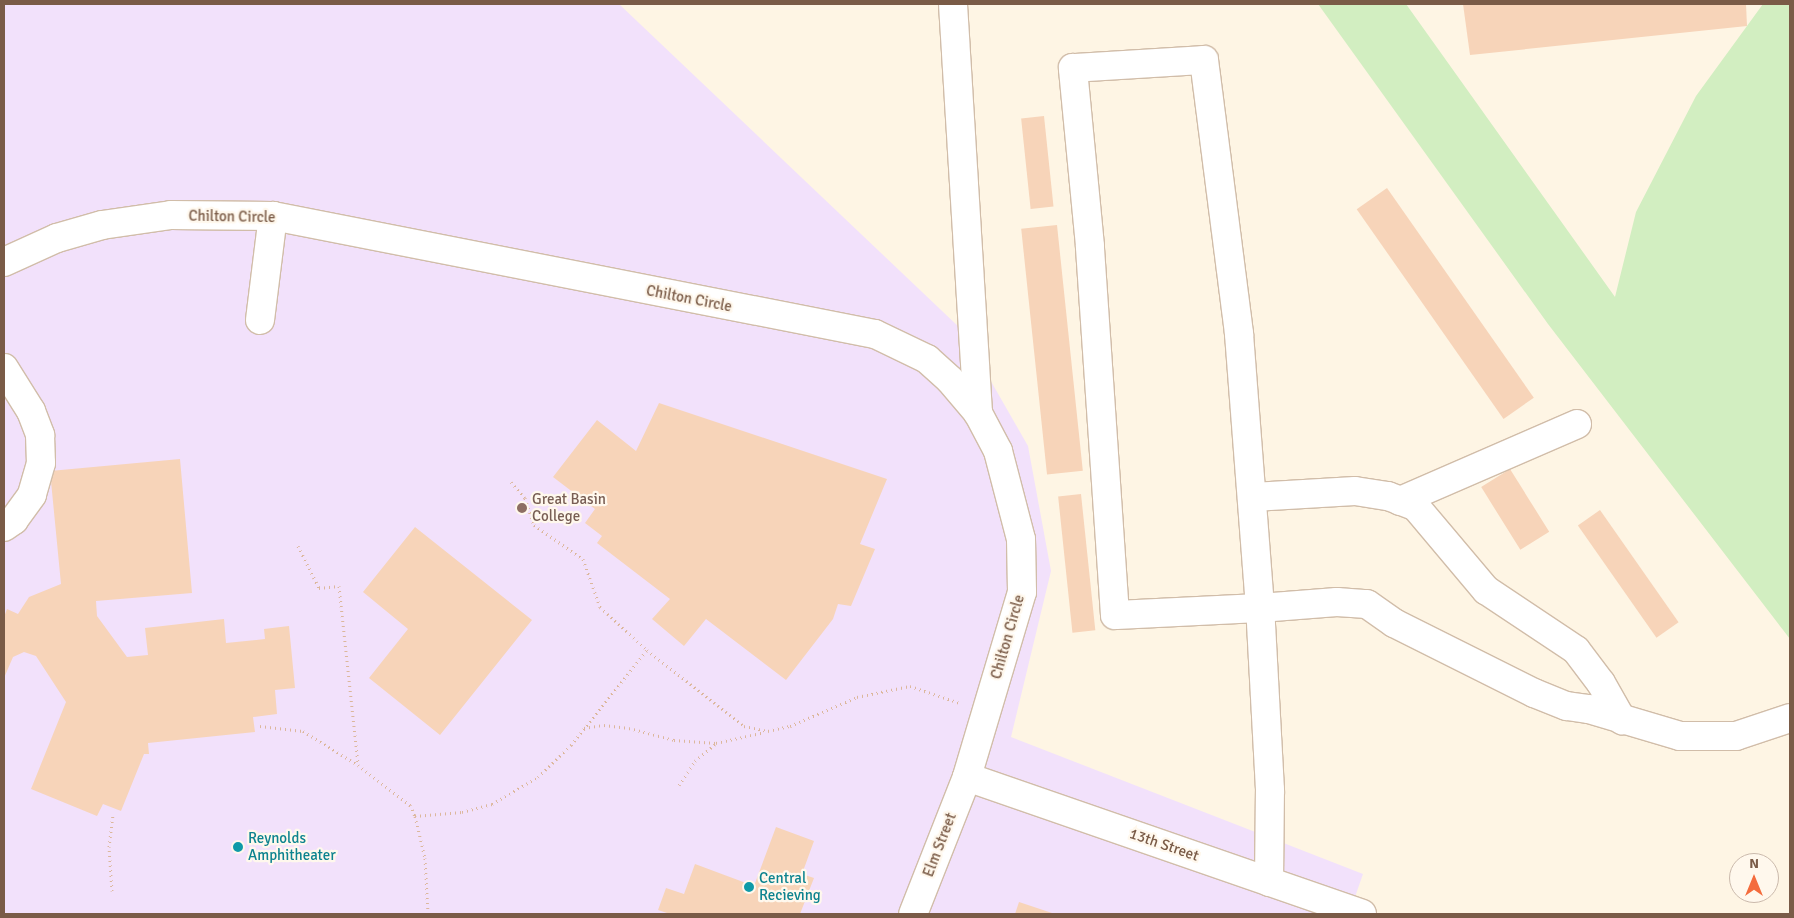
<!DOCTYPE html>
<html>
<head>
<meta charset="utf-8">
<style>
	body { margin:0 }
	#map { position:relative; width:1794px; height:918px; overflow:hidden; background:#fef5e4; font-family:Signika,sans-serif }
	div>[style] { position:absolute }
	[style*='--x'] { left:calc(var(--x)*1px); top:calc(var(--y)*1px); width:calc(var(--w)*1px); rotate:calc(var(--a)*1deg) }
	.education>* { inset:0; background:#f2e1fb }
	.green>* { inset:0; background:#d2eec1 }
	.building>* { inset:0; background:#f7d4b9; transform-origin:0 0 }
	.path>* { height:3px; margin-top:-1.5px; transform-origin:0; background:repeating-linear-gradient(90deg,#dcb79c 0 1px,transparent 0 5px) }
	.roads { filter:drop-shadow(1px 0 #d1bda9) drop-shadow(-1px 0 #d1bda9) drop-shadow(0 1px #d1bda9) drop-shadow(0 -1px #d1bda9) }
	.minor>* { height:28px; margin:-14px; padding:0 14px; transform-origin:14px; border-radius:14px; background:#fff }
	.dots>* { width:14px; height:14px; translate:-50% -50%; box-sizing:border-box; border:2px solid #fff8ed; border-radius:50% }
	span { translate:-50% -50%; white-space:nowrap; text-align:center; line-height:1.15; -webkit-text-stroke:4.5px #fff8ed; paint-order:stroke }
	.street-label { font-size:15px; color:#7a5b47 }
	.education-label { font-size:15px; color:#785e54 }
	.left { translate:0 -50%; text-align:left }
	.culture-label { font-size:15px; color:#0d838f }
	.frame { position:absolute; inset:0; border:5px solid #7a5b47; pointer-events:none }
	.north { position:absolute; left:1729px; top:853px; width:50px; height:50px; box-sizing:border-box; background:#fff8ed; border:1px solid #cab9ab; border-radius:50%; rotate:0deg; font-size:14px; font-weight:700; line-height:20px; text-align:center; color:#7a5b47 }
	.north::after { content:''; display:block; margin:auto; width:18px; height:22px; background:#f46c3d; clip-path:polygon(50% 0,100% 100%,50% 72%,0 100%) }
</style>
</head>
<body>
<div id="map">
	<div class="education">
		<div style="clip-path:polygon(4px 4px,619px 4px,961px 329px,1028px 446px,1051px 571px,1011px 737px,1363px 874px,1349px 914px,4px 914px)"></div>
	</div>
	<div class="green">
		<div style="clip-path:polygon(1318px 4px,1406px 4px,1615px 297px,1636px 212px,1696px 96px,1763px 4px,1790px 4px,1790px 639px,1548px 324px)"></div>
	</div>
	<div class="building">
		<div style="clip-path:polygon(1463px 4px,1746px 4px,1747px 26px,1470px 55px)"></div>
		<div style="left:1044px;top:116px;width:91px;height:23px;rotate:84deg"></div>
		<div style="left:1387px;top:188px;width:256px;height:37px;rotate:55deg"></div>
		<div style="left:1057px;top:225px;width:247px;height:36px;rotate:84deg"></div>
		<div style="clip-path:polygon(659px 403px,887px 479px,860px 544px,875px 549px,851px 606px,838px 604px,833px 619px,786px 680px,706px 619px,684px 646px,652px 619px,670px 599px,597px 543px,602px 536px,585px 523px,595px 509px,553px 477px,597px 420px,636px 451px)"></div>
		<div style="clip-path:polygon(180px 459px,192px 593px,96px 601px,97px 616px,127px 657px,148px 655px,145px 628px,224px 619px,226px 643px,265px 639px,264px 629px,289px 626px,295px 688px,275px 690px,277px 714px,253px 717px,255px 732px,148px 743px,149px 754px,144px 754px,121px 811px,103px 804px,97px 816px,31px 789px,66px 702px,36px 656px,24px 652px,13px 657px,4px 678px,4px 617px,7px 609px,18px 614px,29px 597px,61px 584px,50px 471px)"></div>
		<div style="left:1510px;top:469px;width:74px;height:34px;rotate:58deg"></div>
		<div style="left:1081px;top:494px;width:137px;height:23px;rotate:84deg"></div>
		<div style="left:1600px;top:510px;width:137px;height:27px;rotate:55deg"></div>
		<div style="clip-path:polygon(415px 527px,532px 620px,440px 735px,369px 678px,408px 629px,363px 592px)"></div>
		<div style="clip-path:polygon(776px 827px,814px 841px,802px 874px,814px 878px,800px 914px,670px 914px,658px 910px,666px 888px,684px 894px,695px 864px,754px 886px)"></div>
		<div style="clip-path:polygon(1019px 902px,1055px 914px,1015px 914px)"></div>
	</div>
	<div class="path">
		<div style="--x:511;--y:482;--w:21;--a:49"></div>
		<div style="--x:525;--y:498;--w:28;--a:72"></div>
		<div style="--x:534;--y:525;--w:60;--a:34.8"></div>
		<div style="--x:583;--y:559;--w:51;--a:70.5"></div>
		<div style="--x:600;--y:607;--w:64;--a:42.5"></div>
		<div style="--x:647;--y:650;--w:123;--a:38.1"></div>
		<div style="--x:744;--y:726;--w:25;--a:12"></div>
		<div style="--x:768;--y:731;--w:23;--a:-13"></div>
		<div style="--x:790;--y:726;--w:73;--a:-23.4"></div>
		<div style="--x:857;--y:697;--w:54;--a:-11.7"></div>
		<div style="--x:910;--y:686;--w:53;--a:18.8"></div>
		<div style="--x:298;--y:546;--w:47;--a:63.4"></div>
		<div style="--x:319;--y:588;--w:20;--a:-6"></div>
		<div style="--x:339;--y:586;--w:180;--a:83.9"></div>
		<div style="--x:358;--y:765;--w:66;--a:37.6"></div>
		<div style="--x:410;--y:805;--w:12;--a:66"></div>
		<div style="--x:415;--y:816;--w:43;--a:76.6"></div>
		<div style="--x:425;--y:858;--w:56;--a:86.9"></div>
		<div style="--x:260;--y:726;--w:43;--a:6.6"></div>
		<div style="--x:303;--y:731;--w:65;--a:31.7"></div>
		<div style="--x:584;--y:728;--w:20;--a:-9"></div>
		<div style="--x:604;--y:725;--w:25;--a:7"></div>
		<div style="--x:629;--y:728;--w:47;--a:14.9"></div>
		<div style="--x:674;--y:740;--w:42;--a:4.1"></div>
		<div style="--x:716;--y:743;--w:50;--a:-12.7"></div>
		<div style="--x:679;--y:785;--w:29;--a:-56"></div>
		<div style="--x:695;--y:761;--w:26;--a:-40"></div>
		<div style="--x:415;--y:816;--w:47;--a:-4.9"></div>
		<div style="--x:462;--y:812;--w:31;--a:-15"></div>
		<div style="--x:492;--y:804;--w:53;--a:-30.4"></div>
		<div style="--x:538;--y:777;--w:46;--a:-44.1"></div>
		<div style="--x:571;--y:745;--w:122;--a:-51.3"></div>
		<div style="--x:112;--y:891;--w:44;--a:-93.9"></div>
		<div style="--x:109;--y:847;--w:34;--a:-83"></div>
	</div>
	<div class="roads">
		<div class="minor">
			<div style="--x:953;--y:4;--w:410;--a:86.5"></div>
			<div style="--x:1204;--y:60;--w:276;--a:82.7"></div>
			<div style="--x:1239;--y:334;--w:275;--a:85.6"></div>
			<div style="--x:1260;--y:608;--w:145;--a:177.2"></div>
			<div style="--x:1115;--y:615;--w:370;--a:-93.9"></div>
			<div style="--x:1090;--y:246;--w:179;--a:-95.5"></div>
			<div style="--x:1073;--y:68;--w:131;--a:-3.5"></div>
			<div style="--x:4;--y:262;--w:58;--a:-24.4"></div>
			<div style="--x:57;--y:238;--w:47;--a:-16.1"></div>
			<div style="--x:102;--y:225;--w:70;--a:-8.2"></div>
			<div style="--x:171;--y:215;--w:102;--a:0.6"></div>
			<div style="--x:273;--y:216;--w:613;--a:11.09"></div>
			<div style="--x:875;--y:334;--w:58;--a:25.7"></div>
			<div style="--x:927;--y:359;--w:31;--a:42"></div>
			<div style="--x:950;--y:380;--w:43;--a:49.7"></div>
			<div style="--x:978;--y:413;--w:43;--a:62.2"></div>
			<div style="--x:998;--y:451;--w:91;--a:75.4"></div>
			<div style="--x:1021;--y:539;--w:53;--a:88.9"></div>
			<div style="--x:1022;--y:592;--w:193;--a:106.6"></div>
			<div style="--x:967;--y:777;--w:147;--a:111.5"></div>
			<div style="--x:260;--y:320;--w:105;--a:-82.9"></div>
			<div style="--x:4;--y:368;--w:51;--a:57.9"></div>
			<div style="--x:31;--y:411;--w:26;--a:69"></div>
			<div style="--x:40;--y:435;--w:28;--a:88"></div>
			<div style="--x:41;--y:463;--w:33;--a:106"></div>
			<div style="--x:32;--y:495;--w:31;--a:126"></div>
			<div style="--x:14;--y:520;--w:12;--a:145"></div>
			<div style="--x:1253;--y:497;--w:102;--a:-3.4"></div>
			<div style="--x:1355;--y:491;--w:33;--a:9"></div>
			<div style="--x:1388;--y:496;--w:30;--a:21"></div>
			<div style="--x:1416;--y:507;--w:109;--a:49.9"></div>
			<div style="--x:1486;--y:590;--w:108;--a:33.7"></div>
			<div style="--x:1576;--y:650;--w:41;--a:52.9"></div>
			<div style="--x:1601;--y:683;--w:43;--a:60.4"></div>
			<div style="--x:1400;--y:501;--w:193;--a:-23.5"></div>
			<div style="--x:967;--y:777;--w:418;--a:19.1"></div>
			<div style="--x:1269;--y:882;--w:92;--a:-89.4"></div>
			<div style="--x:1270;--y:790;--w:182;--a:-93.1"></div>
			<div style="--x:1260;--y:608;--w:77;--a:-4.5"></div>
			<div style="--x:1337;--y:602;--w:30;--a:4"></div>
			<div style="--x:1367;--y:604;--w:33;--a:35"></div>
			<div style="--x:1394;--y:623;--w:157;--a:26.6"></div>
			<div style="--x:1534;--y:693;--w:35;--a:22"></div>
			<div style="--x:1567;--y:706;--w:22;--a:8"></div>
			<div style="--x:1589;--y:709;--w:95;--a:16.5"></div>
			<div style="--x:1680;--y:736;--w:56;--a:0"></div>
			<div style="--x:1736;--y:736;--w:57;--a:-18.4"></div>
		</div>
	</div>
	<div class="dots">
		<div style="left:522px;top:508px;background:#8d6e63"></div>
		<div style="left:238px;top:847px;background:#0f9aa8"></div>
		<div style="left:749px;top:887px;background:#0f9aa8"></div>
	</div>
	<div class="street-label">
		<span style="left:232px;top:217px;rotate:1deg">Chilton Circle</span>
		<span style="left:689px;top:299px;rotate:11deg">Chilton Circle</span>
		<span style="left:1008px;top:637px;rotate:-74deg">Chilton Circle</span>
		<span style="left:940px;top:845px;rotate:-69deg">Elm Street</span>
		<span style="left:1164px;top:845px;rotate:19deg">13th Street</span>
	</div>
	<div class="education-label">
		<span class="left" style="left:532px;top:508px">Great Basin<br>College</span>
	</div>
	<div class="culture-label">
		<span class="left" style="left:248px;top:847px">Reynolds<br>Amphitheater</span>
		<span class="left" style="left:759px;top:887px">Central<br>Recieving</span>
	</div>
	<div class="frame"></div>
	<div class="north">N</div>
</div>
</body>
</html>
